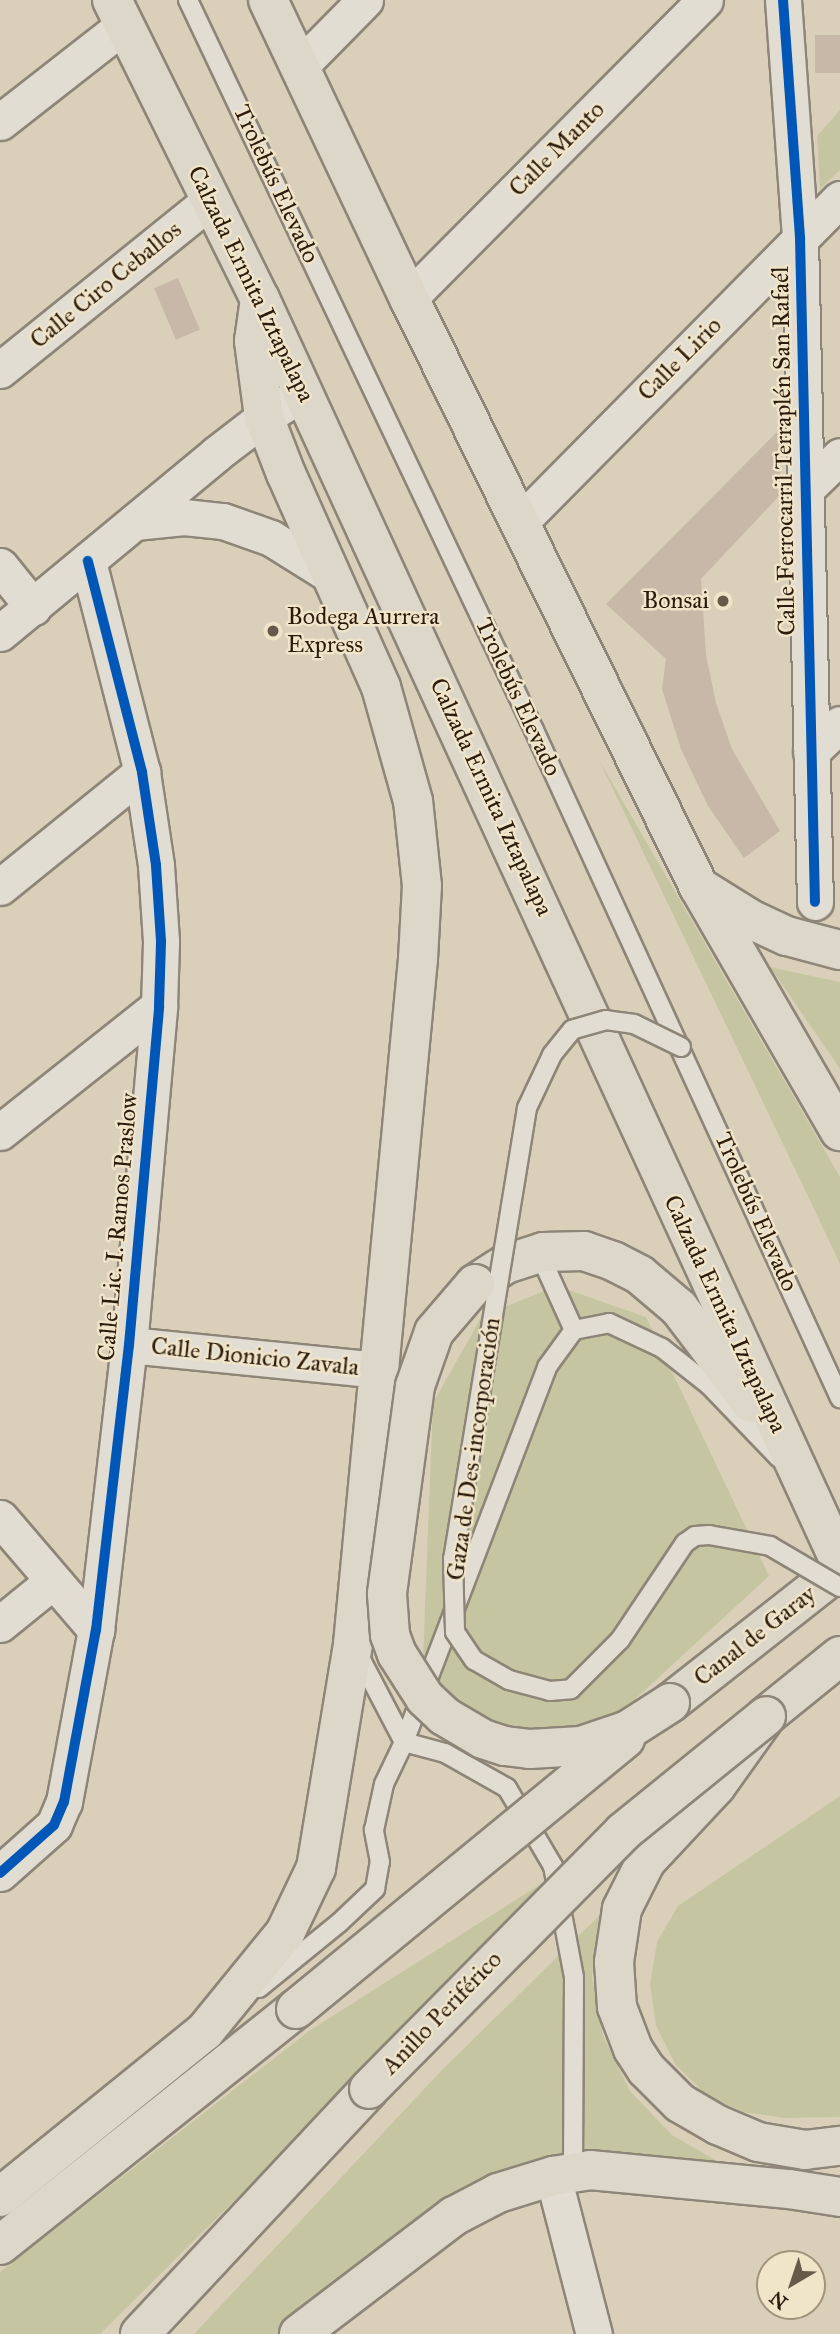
<!DOCTYPE html>
<html>
<head>
<meta charset="utf-8">
<style>
	body { margin:0 }
	#map { position:relative; width:840px; height:2334px; overflow:hidden; background:#dad0ba; font-family:"IM FELL Great Primer",serif }
	div>[style] { position:absolute }
	[style*='--x'] { left:calc(var(--x)*1px); top:calc(var(--y)*1px); width:calc(var(--w)*1px); rotate:calc(var(--a)*1deg) }
	.green>* { inset:0; background:#c5c6a1 }
	.building>* { inset:0; background:#c7b8a7; transform-origin:0 0 }
	.roads { filter:drop-shadow(2px 0 #8d8577) drop-shadow(-2px 0 #8d8577) drop-shadow(0 2px #8d8577) drop-shadow(0 -2px #8d8577) }
	.lane>* { height:18px; margin:-9px; padding:0 9px; transform-origin:9px; border-radius:9px; background:#e2ddd2 }
	.street>* { height:35px; margin:-17.5px; padding:0 17.5px; transform-origin:17.5px; border-radius:17.5px; background:#e2ddd2 }
	.primary>* { height:38px; margin:-19px; padding:0 19px; transform-origin:19px; border-radius:19px; background:#ddd7ca }
	.bridges { filter:drop-shadow(2px 0 #8d8577) drop-shadow(-2px 0 #8d8577) drop-shadow(0 2px #8d8577) drop-shadow(0 -2px #8d8577) }
	.lane-bridge>* { height:18px; margin:-9px; padding:0 9px; transform-origin:9px; border-radius:9px; background:#e2ddd2 }
	.primary-bridge>* { height:38px; margin:-19px; padding:0 19px; transform-origin:19px; border-radius:19px; background:#ddd7ca }
	.cycleway>* { height:10px; margin:-5px; padding:0 5px; transform-origin:5px; border-radius:5px; background:#0057b8 }
	.dots>* { width:19px; height:19px; translate:-50% -50%; box-sizing:border-box; border:4px solid #f0e4c9; border-radius:50% }
	span { translate:-50% -50%; white-space:nowrap; text-align:center; line-height:1.15; -webkit-text-stroke:5px #f0e4c9; paint-order:stroke }
	.street-label { font-size:24px; color:#2b1b0c }
	.poi-label { font-size:24px; color:#2b1b0c }
	.right { translate:-100% -50%; text-align:right }
	.left { translate:0 -50%; text-align:left }
	.north { position:absolute; left:756px; top:2250px; width:70px; height:70px; box-sizing:border-box; background:#f0e4c9; border:2px solid #a1947d; border-radius:50%; rotate:219deg; font-size:19px; font-weight:700; line-height:28px; text-align:center; color:#2b1b0c }
	.north::after { content:''; display:block; margin:auto; width:24px; height:32px; background:#685a49; clip-path:polygon(50% 0,100% 100%,50% 72%,0 100%) }
</style>
</head>
<body>
<div id="map">
	<div class="green">
		<div style="clip-path:polygon(840px 110px,840px 170px,820px 189px,817px 136px)"></div>
		<div style="clip-path:polygon(599px 760px,840px 1177px,840px 1264px,806px 1192px)"></div>
		<div style="clip-path:polygon(770px 967px,840px 982px,840px 1069px)"></div>
		<div style="clip-path:polygon(557px 1286px,646px 1317px,769px 1576px,618px 1715px,576px 1731px,531px 1733px,487px 1720px,450px 1694px,423px 1658px,433px 1403px,482px 1316px)"></div>
		<div style="clip-path:polygon(840px 1796px,840px 2117px,785px 2118px,743px 2112px,705px 2094px,675px 2064px,656px 2026px,650px 1984px,657px 1942px,678px 1906px)"></div>
		<div style="clip-path:polygon(574px 1863px,100px 2334px,0 2334px,0 2272px,309px 2031px)"></div>
		<div style="clip-path:polygon(599px 1916px,592px 1976px,603px 2036px,630px 2091px,672px 2135px,724px 2165px,586px 2158px,285px 2334px,194px 2334px,443px 2069px)"></div>
	</div>
	<div class="building">
		<div style="left:840px;top:35px;width:38px;height:25px;rotate:90deg"></div>
		<div style="left:178px;top:278px;width:56px;height:26px;rotate:67deg"></div>
		<div style="clip-path:polygon(779px 430px,781px 494px,701px 579px,706px 655px,716px 703px,732px 749px,780px 831px,744px 858px,708px 806px,681px 749px,662px 689px,666px 659px,606px 604px)"></div>
	</div>
	<div class="roads">
		<div class="lane">
			<div style="--x:188;--y:0;--w:808;--a:64.64"></div>
			<div style="--x:534;--y:730;--w:735;--a:65.39"></div>
			<div style="--x:539;--y:1253;--w:85;--a:65.6"></div>
			<div style="--x:574;--y:1330;--w:36;--a:-11"></div>
			<div style="--x:609;--y:1323;--w:59;--a:25.3"></div>
			<div style="--x:662;--y:1348;--w:60;--a:38.2"></div>
			<div style="--x:709;--y:1385;--w:101;--a:46.2"></div>
			<div style="--x:358;--y:1654;--w:99;--a:62.4"></div>
			<div style="--x:404;--y:1742;--w:42;--a:15"></div>
			<div style="--x:445;--y:1753;--w:71;--a:29.4"></div>
			<div style="--x:507;--y:1788;--w:91;--a:59.5"></div>
			<div style="--x:553;--y:1866;--w:113;--a:79.3"></div>
			<div style="--x:574;--y:1977;--w:196;--a:90.3"></div>
			<div style="--x:259;--y:1988;--w:103;--a:-39.1"></div>
			<div style="--x:339;--y:1923;--w:50;--a:-43.4"></div>
			<div style="--x:375;--y:1889;--w:27;--a:-80"></div>
			<div style="--x:380;--y:1862;--w:33;--a:-101"></div>
			<div style="--x:374;--y:1830;--w:47;--a:-77.7"></div>
			<div style="--x:384;--y:1784;--w:47;--a:-64.5"></div>
			<div style="--x:404;--y:1742;--w:401;--a:-69.1"></div>
			<div style="--x:547;--y:1367;--w:46;--a:-53.9"></div>
		</div>
		<div class="street">
			<div style="--x:783;--y:0;--w:239;--a:85.9"></div>
			<div style="--x:800;--y:238;--w:664;--a:88.71"></div>
			<div style="--x:299;--y:67;--w:94;--a:-45.4"></div>
			<div style="--x:0;--y:122;--w:157;--a:-38"></div>
			<div style="--x:409;--y:298;--w:420;--a:-45.2"></div>
			<div style="--x:0;--y:370;--w:271;--a:-38.9"></div>
			<div style="--x:806;--y:489;--w:47;--a:-44.1"></div>
			<div style="--x:521;--y:521;--w:453;--a:-45.3"></div>
			<div style="--x:135;--y:522;--w:49;--a:-5.8"></div>
			<div style="--x:184;--y:517;--w:39;--a:6"></div>
			<div style="--x:223;--y:521;--w:51;--a:19.5"></div>
			<div style="--x:271;--y:538;--w:72;--a:31.9"></div>
			<div style="--x:0;--y:566;--w:53;--a:51.2"></div>
			<div style="--x:0;--y:633;--w:281;--a:-39.6"></div>
			<div style="--x:216;--y:454;--w:61;--a:-37.6"></div>
			<div style="--x:264;--y:417;--w:46;--a:-31.6"></div>
			<div style="--x:811;--y:752;--w:40;--a:-44"></div>
			<div style="--x:0;--y:887;--w:183;--a:-39"></div>
			<div style="--x:0;--y:1132;--w:203;--a:-38.4"></div>
			<div style="--x:129;--y:1345;--w:253;--a:5.7"></div>
			<div style="--x:0;--y:1518;--w:148;--a:49.4"></div>
			<div style="--x:0;--y:1624;--w:68;--a:-39.1"></div>
			<div style="--x:0;--y:1873;--w:72;--a:-41.6"></div>
			<div style="--x:54;--y:1825;--w:25;--a:-67"></div>
			<div style="--x:64;--y:1802;--w:175;--a:-79.5"></div>
			<div style="--x:96;--y:1630;--w:287;--a:-83.4"></div>
			<div style="--x:129;--y:1345;--w:340;--a:-84.9"></div>
			<div style="--x:159;--y:1006;--w:65;--a:-88.2"></div>
			<div style="--x:161;--y:941;--w:76;--a:-93.8"></div>
			<div style="--x:156;--y:865;--w:94;--a:-98.6"></div>
			<div style="--x:142;--y:772;--w:218;--a:-104.4"></div>
			<div style="--x:553;--y:2176;--w:163;--a:75.5"></div>
		</div>
		<div class="primary">
			<div style="--x:112;--y:0;--w:334;--a:63.7"></div>
			<div style="--x:260;--y:299;--w:1390;--a:65.33"></div>
			<div style="--x:268;--y:0;--w:330;--a:64.7"></div>
			<div style="--x:409;--y:298;--w:657;--a:63.79"></div>
			<div style="--x:699;--y:887;--w:282;--a:60"></div>
			<div style="--x:702;--y:889;--w:59;--a:31.8"></div>
			<div style="--x:752;--y:920;--w:38;--a:25"></div>
			<div style="--x:787;--y:936;--w:55;--a:14.8"></div>
			<div style="--x:475;--y:1284;--w:37;--a:-33"></div>
			<div style="--x:506;--y:1264;--w:39;--a:-18"></div>
			<div style="--x:543;--y:1252;--w:41;--a:-1.4"></div>
			<div style="--x:584;--y:1251;--w:31;--a:19"></div>
			<div style="--x:613;--y:1261;--w:30;--a:27"></div>
			<div style="--x:640;--y:1275;--w:51;--a:40.2"></div>
			<div style="--x:679;--y:1308;--w:119;--a:52.8"></div>
			<div style="--x:840;--y:1656;--w:95;--a:141"></div>
			<div style="--x:766;--y:1716;--w:86;--a:125.5"></div>
			<div style="--x:716;--y:1786;--w:103;--a:133"></div>
			<div style="--x:646;--y:1861;--w:54;--a:116.6"></div>
			<div style="--x:622;--y:1909;--w:54;--a:98.6"></div>
			<div style="--x:614;--y:1962;--w:45;--a:86.2"></div>
			<div style="--x:617;--y:2007;--w:45;--a:69.1"></div>
			<div style="--x:633;--y:2049;--w:24;--a:57"></div>
			<div style="--x:646;--y:2069;--w:48;--a:45"></div>
			<div style="--x:680;--y:2103;--w:44;--a:30.1"></div>
			<div style="--x:718;--y:2125;--w:43;--a:23"></div>
			<div style="--x:758;--y:2142;--w:48;--a:9.7"></div>
			<div style="--x:805;--y:2150;--w:35;--a:-7"></div>
			<div style="--x:670;--y:1703;--w:216;--a:-38.2"></div>
			<div style="--x:0;--y:2197;--w:264;--a:-39"></div>
			<div style="--x:205;--y:2031;--w:127;--a:-50.8"></div>
			<div style="--x:285;--y:1933;--w:72;--a:-64.5"></div>
			<div style="--x:316;--y:1868;--w:227;--a:-80.6"></div>
			<div style="--x:353;--y:1644;--w:688;--a:-84.58"></div>
			<div style="--x:418;--y:959;--w:73;--a:-86.9"></div>
			<div style="--x:422;--y:886;--w:85;--a:-96"></div>
			<div style="--x:413;--y:801;--w:118;--a:-105.7"></div>
			<div style="--x:381;--y:687;--w:233;--a:-114"></div>
			<div style="--x:286;--y:474;--w:61;--a:-111.1"></div>
			<div style="--x:264;--y:417;--w:77;--a:-97.5"></div>
			<div style="--x:254;--y:341;--w:42;--a:-81.9"></div>
			<div style="--x:0;--y:2245;--w:379;--a:-38.6"></div>
			<div style="--x:140;--y:2334;--w:335;--a:-46.9"></div>
			<div style="--x:299;--y:2334;--w:195;--a:-37.3"></div>
			<div style="--x:454;--y:2216;--w:50;--a:-27.6"></div>
			<div style="--x:498;--y:2193;--w:58;--a:-17.2"></div>
			<div style="--x:553;--y:2176;--w:37;--a:-9"></div>
			<div style="--x:590;--y:2170;--w:200;--a:5.5"></div>
			<div style="--x:789;--y:2189;--w:52;--a:8.9"></div>
		</div>
	</div>
	<div class="bridges">
		<div class="lane-bridge">
			<div style="--x:681;--y:1047;--w:52;--a:-153.9"></div>
			<div style="--x:634;--y:1024;--w:28;--a:-172"></div>
			<div style="--x:606;--y:1020;--w:35;--a:164"></div>
			<div style="--x:572;--y:1030;--w:32;--a:129"></div>
			<div style="--x:552;--y:1055;--w:59;--a:115.3"></div>
			<div style="--x:527;--y:1108;--w:457;--a:99.3"></div>
			<div style="--x:453;--y:1559;--w:73;--a:88.4"></div>
			<div style="--x:455;--y:1632;--w:34;--a:56"></div>
			<div style="--x:474;--y:1660;--w:40;--a:29.7"></div>
			<div style="--x:509;--y:1680;--w:42;--a:15"></div>
			<div style="--x:550;--y:1691;--w:21;--a:-5"></div>
			<div style="--x:571;--y:1689;--w:69;--a:-45"></div>
			<div style="--x:620;--y:1640;--w:117;--a:-56.2"></div>
			<div style="--x:685;--y:1543;--w:12;--a:-35"></div>
			<div style="--x:695;--y:1536;--w:14;--a:-4"></div>
			<div style="--x:709;--y:1535;--w:62;--a:10.2"></div>
			<div style="--x:770;--y:1546;--w:81;--a:30.4"></div>
		</div>
		<div class="primary-bridge">
			<div style="--x:475;--y:1284;--w:63;--a:130.5"></div>
			<div style="--x:434;--y:1332;--w:57;--a:109.4"></div>
			<div style="--x:415;--y:1386;--w:210;--a:97.7"></div>
			<div style="--x:387;--y:1594;--w:41;--a:85.8"></div>
			<div style="--x:390;--y:1635;--w:20;--a:70"></div>
			<div style="--x:397;--y:1654;--w:52;--a:57.5"></div>
			<div style="--x:425;--y:1698;--w:26;--a:43"></div>
			<div style="--x:444;--y:1716;--w:45;--a:30.5"></div>
			<div style="--x:483;--y:1739;--w:23;--a:18"></div>
			<div style="--x:505;--y:1746;--w:25;--a:7"></div>
			<div style="--x:530;--y:1749;--w:51;--a:-3.4"></div>
			<div style="--x:581;--y:1746;--w:50;--a:-18.8"></div>
			<div style="--x:628;--y:1730;--w:50;--a:-32.7"></div>
			<div style="--x:296;--y:2009;--w:426;--a:-39.4"></div>
			<div style="--x:369;--y:2089;--w:361;--a:-45.3"></div>
			<div style="--x:623;--y:1832;--w:184;--a:-39"></div>
		</div>
	</div>
	<div class="cycleway">
		<div style="--x:783;--y:0;--w:239;--a:85.9"></div>
		<div style="--x:800;--y:238;--w:664;--a:88.71"></div>
		<div style="--x:0;--y:1873;--w:72;--a:-41.6"></div>
		<div style="--x:54;--y:1825;--w:25;--a:-67"></div>
		<div style="--x:64;--y:1802;--w:175;--a:-79.5"></div>
		<div style="--x:96;--y:1630;--w:287;--a:-83.4"></div>
		<div style="--x:129;--y:1345;--w:340;--a:-84.9"></div>
		<div style="--x:159;--y:1006;--w:65;--a:-88.2"></div>
		<div style="--x:161;--y:941;--w:76;--a:-93.8"></div>
		<div style="--x:156;--y:865;--w:94;--a:-98.6"></div>
		<div style="--x:142;--y:772;--w:218;--a:-104.4"></div>
	</div>
	<div class="dots">
		<div style="left:723px;top:601px;background:#685a49"></div>
		<div style="left:273px;top:631px;background:#685a49"></div>
	</div>
	<div class="street-label">
		<span style="left:557px;top:149px;rotate:-45deg">Calle Manto</span>
		<span style="left:276px;top:184px;rotate:65deg">Trolebús Elevado</span>
		<span style="left:251px;top:284px;rotate:64deg">Calzada Ermita Iztapalapa</span>
		<span style="left:106px;top:285px;rotate:-39deg">Calle Ciro Ceballos</span>
		<span style="left:680px;top:359px;rotate:-45deg">Calle Lirio</span>
		<span style="left:784px;top:451px;rotate:-91deg">Calle Ferrocarril Terraplén San Rafaél</span>
		<span style="left:518px;top:697px;rotate:65deg">Trolebús Elevado</span>
		<span style="left:491px;top:797px;rotate:65deg">Calzada Ermita Iztapalapa</span>
		<span style="left:756px;top:1212px;rotate:66deg">Trolebús Elevado</span>
		<span style="left:118px;top:1227px;rotate:-85deg">Calle Lic. I. Ramos Praslow</span>
		<span style="left:725px;top:1314px;rotate:65deg">Calzada Ermita Iztapalapa</span>
		<span style="left:255px;top:1357px;rotate:6deg">Calle Dionicio Zavala</span>
		<span style="left:474px;top:1449px;rotate:-82deg">Gaza de Des-incorporación</span>
		<span style="left:755px;top:1636px;rotate:-38deg">Canal de Garay</span>
		<span style="left:442px;top:2013px;rotate:-46deg">Anillo Periférico</span>
	</div>
	<div class="poi-label">
		<span class="right" style="left:709px;top:601px">Bonsai</span>
		<span class="left" style="left:287px;top:631px">Bodega Aurrera<br>Express</span>
	</div>
	<div class="north">N</div>
</div>
</body>
</html>
